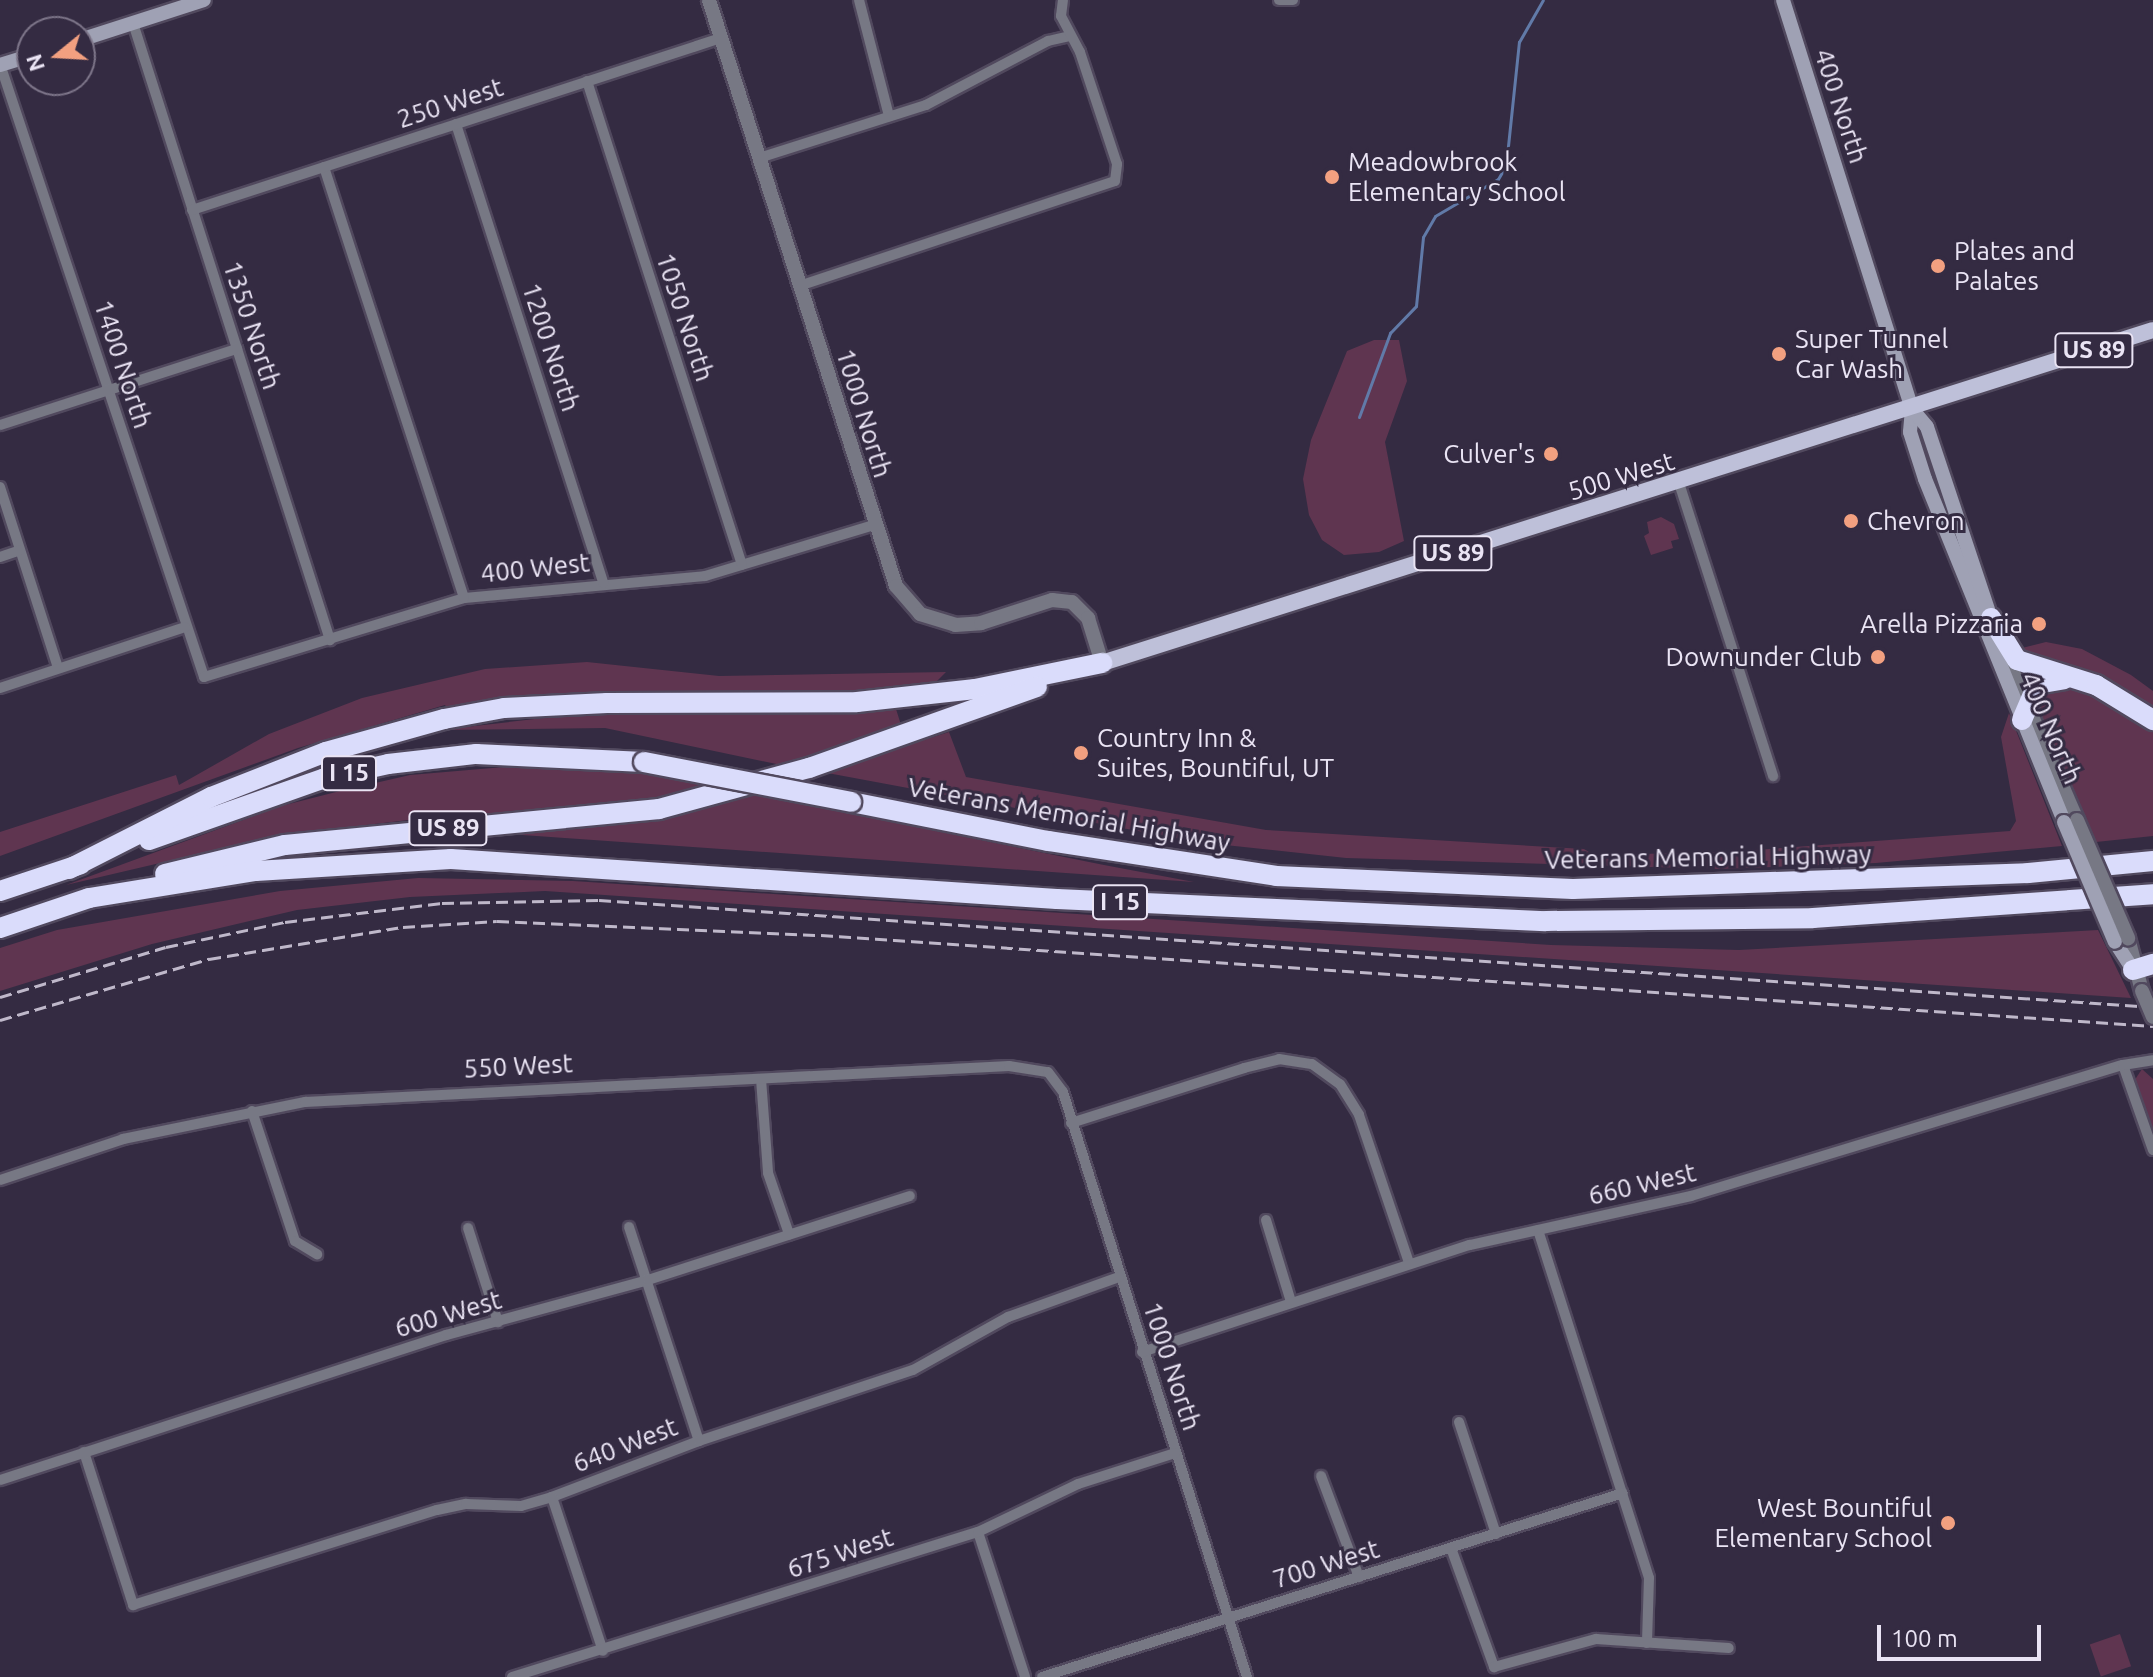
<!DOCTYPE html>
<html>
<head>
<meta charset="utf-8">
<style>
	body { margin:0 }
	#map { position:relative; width:2153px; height:1677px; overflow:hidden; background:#342b42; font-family:Ubuntu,sans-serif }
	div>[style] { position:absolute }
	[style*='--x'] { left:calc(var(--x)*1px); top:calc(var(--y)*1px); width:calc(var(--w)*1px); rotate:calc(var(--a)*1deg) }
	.green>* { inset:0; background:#5f3550; transform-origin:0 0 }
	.stream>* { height:3px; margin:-1.5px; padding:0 1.5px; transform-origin:1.5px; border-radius:1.5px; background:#617aa8 }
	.roads { filter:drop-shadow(2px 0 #51495e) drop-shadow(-2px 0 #51495e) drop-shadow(0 2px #51495e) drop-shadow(0 -2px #51495e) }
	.minor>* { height:10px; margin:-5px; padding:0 5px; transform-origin:5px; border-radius:5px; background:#777884 }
	.tertiary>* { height:14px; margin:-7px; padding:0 7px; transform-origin:7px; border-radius:7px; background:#777884 }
	.secondary>* { height:14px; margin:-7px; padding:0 7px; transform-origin:7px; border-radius:7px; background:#9fa1b4 }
	.primary>* { height:16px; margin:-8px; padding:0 8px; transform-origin:8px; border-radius:8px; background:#bec0d9 }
	.motorway>* { height:20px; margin:-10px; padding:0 10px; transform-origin:10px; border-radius:10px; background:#dadcfb }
	.rail>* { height:3px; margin-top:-1.5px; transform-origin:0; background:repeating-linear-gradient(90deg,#bfb8ca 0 12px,transparent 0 18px) }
	.bridges { filter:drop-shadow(2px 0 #51495e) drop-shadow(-2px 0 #51495e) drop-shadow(0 2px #51495e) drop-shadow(0 -2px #51495e) }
	.tertiary-bridge>* { height:14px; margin:-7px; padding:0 7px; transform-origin:7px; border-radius:7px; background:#777884 }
	.secondary-bridge>* { height:14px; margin:-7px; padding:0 7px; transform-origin:7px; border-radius:7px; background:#9fa1b4 }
	.motorway-bridge>* { height:20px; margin:-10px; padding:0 10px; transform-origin:10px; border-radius:10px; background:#dadcfb }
	.dots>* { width:22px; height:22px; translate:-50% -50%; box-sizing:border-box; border:4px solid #342b42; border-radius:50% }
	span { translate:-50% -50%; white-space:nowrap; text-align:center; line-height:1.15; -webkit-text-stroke:6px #342b42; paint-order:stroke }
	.shield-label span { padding:2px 6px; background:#342b42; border:2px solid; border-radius:6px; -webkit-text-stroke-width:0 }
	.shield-label { font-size:24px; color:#eae4f4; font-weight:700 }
	.street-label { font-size:26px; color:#eae4f4 }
	.poi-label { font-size:26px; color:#eae4f4 }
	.left { translate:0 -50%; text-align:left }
	.right { translate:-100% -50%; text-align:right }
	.north { position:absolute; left:16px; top:16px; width:80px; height:80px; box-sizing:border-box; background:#342b42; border:2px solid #7d7589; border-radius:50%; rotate:252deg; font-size:22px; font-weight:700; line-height:32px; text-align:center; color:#eae4f4 }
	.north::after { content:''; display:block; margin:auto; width:28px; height:36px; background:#f2a080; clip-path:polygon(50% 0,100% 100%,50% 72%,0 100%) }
	.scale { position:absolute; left:1877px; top:1625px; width:164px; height:36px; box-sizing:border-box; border:4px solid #eae4f4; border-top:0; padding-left:10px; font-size:24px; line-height:28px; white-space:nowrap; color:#eae4f4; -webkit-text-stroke:6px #342b42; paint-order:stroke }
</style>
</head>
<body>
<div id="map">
	<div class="green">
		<div style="clip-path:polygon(1374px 340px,1399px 340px,1407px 381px,1385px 442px,1404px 541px,1379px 552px,1344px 555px,1322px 540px,1309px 515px,1303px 479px,1311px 440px,1347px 351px)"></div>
		<div style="clip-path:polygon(1661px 517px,1674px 524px,1679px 539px,1671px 541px,1673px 548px,1651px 555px,1644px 536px,1649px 533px,1647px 522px)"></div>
		<div style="clip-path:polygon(2046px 642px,2082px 649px,2131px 675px,2153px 691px,2153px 711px,2014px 650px)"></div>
		<div style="clip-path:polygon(587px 662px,719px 676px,946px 672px,935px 683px,870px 692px,560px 695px,448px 710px,445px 705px,298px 748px,0 856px,0 832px,176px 775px,179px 785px,269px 734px,362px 698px,485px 669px)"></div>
		<div style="clip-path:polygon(2066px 685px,2114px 704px,2153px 731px,2153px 836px,2096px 842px,2035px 709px,2041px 693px)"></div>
		<div style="clip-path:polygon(896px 709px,902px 728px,786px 766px,605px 728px,439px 730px,579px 714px)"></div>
		<div style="clip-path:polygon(2009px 713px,2062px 846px,1876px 863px,1719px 869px,1346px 858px,1197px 842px,822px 772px,949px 732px,966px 777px,1266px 830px,1584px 849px,1594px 855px,1728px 852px,2010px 831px,2016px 821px,2001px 737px)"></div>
		<div style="clip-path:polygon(528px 765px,632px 771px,718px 787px,672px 798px,531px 814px,452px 815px,280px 835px,66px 885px,281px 806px,336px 792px,410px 775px)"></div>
		<div style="clip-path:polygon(753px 794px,1104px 865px,1194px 882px,493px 833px,647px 820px)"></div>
		<div style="clip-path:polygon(418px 878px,573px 881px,1551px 945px,1739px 950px,2098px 930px,2131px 998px,545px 891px,410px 897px,297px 910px,152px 944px,0 991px,0 948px,57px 930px,280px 891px)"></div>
		<div style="clip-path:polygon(2142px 1069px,2153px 1079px,2153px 1134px,2134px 1081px)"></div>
		<div style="left:2120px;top:1634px;width:34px;height:32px;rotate:71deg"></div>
	</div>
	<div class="stream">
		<div style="--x:1359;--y:417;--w:90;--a:-69.7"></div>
		<div style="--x:1390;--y:333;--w:37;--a:-46"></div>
		<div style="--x:1416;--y:306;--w:69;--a:-84.2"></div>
		<div style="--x:1423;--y:237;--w:24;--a:-60"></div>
		<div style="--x:1435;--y:216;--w:73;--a:-30.4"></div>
		<div style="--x:1498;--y:179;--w:16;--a:-60"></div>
		<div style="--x:1506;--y:165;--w:124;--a:-84"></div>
		<div style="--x:1519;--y:42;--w:48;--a:-60.3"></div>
	</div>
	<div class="roads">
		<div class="minor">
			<div style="--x:859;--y:0;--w:120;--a:75.5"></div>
			<div style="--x:1279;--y:0;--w:14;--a:0"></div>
			<div style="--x:133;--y:23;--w:648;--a:72.29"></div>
			<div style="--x:0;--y:64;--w:646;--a:71.59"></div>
			<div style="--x:204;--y:677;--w:272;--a:-16.9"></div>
			<div style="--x:464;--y:598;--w:242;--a:-5.2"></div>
			<div style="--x:705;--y:576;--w:177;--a:-16.8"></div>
			<div style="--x:587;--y:81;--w:508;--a:72.24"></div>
			<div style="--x:456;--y:124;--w:482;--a:72.2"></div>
			<div style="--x:759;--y:158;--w:175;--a:-17.6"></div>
			<div style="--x:926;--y:105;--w:138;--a:-27.7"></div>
			<div style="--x:1048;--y:41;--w:23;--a:-13"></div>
			<div style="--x:324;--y:167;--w:453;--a:72"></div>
			<div style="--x:192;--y:210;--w:556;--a:-18.01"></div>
			<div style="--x:799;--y:286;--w:333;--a:-18.4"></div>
			<div style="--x:1115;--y:181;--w:17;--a:-83"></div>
			<div style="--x:1117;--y:164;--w:118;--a:-108.3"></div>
			<div style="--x:1080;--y:52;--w:41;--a:-117.8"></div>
			<div style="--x:1061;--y:16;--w:16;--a:-83"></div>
			<div style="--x:0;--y:425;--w:249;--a:-17.8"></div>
			<div style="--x:1679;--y:483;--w:308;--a:72.2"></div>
			<div style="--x:0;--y:487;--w:190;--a:72.2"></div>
			<div style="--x:0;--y:557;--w:21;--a:-19"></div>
			<div style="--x:0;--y:688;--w:195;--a:-18.2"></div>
			<div style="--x:2123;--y:1065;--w:90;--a:70.6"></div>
			<div style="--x:761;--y:1079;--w:94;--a:85.7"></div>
			<div style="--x:768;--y:1173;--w:65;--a:71"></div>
			<div style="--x:252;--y:1111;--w:137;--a:71.7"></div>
			<div style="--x:295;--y:1241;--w:26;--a:31"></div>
			<div style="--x:1071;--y:1123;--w:182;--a:-17.6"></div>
			<div style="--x:1244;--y:1068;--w:36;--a:-14"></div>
			<div style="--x:1279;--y:1059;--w:33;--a:9"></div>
			<div style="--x:1312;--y:1064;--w:34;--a:36"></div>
			<div style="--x:1340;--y:1084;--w:36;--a:58"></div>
			<div style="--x:1359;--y:1115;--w:156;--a:71.3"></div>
			<div style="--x:0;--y:1180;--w:130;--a:-18.4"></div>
			<div style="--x:123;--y:1139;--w:186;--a:-11.5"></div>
			<div style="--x:305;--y:1102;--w:705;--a:-2.93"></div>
			<div style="--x:1009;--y:1066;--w:39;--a:9"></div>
			<div style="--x:1048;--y:1072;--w:25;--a:53"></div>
			<div style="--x:1063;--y:1092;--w:613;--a:72.54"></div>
			<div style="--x:1266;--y:1220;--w:86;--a:73"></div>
			<div style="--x:629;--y:1227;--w:225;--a:71.9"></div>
			<div style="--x:468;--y:1228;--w:99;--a:72.3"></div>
			<div style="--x:1538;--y:1230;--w:365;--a:72.3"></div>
			<div style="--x:1649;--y:1578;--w:65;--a:91.8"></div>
			<div style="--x:1142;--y:1352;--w:345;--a:-18.1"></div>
			<div style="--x:1470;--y:1245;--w:226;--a:-12.5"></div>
			<div style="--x:1691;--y:1196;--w:451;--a:-16.9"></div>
			<div style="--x:2123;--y:1065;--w:30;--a:-9"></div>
			<div style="--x:1459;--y:1422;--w:118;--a:71.7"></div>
			<div style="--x:84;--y:1452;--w:161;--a:72.2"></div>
			<div style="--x:133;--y:1605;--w:318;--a:-17.4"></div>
			<div style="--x:437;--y:1510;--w:30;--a:-12"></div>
			<div style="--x:466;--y:1504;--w:55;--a:2.1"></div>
			<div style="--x:521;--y:1506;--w:32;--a:-16"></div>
			<div style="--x:552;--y:1497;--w:157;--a:-20.9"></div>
			<div style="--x:699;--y:1441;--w:225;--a:-18.4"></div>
			<div style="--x:913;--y:1370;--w:109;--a:-29.2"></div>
			<div style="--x:1008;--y:1317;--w:118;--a:-19.8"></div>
			<div style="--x:1321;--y:1476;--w:108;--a:69.4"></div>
			<div style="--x:0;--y:1480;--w:469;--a:-18"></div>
			<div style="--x:446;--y:1335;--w:209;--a:-15.2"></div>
			<div style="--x:648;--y:1280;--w:275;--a:-17.8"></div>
			<div style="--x:552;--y:1497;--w:162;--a:71.7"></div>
			<div style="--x:978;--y:1532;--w:152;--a:72"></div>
			<div style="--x:1451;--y:1548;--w:127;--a:70.1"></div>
			<div style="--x:1494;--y:1667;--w:106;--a:-15.4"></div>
			<div style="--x:1596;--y:1639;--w:133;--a:3.9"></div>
			<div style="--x:512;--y:1677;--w:488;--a:-17.3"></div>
			<div style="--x:978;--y:1532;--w:111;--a:-25.6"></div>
			<div style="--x:1078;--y:1484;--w:102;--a:-17.7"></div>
			<div style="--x:1042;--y:1677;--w:609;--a:-17.57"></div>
		</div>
		<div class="tertiary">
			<div style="--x:709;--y:0;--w:615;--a:72.3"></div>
			<div style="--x:896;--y:586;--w:37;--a:49"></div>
			<div style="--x:920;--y:614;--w:37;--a:17"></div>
			<div style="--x:955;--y:625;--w:26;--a:-4"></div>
			<div style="--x:981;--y:623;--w:75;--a:-17.9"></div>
			<div style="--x:1052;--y:600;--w:20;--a:6"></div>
			<div style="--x:1072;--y:602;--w:23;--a:45"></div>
			<div style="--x:1088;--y:618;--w:47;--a:72.7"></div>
			<div style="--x:2004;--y:652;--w:183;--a:66.5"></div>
			<div style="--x:2128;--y:938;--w:55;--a:75.2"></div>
		</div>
		<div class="secondary">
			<div style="--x:1783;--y:0;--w:429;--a:72.5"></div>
			<div style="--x:1912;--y:409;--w:23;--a:95"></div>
			<div style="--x:1910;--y:432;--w:49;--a:72.3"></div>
			<div style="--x:1925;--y:479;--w:370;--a:67.9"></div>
			<div style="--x:80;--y:40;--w:130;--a:-17.9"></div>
			<div style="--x:0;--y:65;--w:34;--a:-17"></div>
			<div style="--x:1912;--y:409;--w:23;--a:50"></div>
			<div style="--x:1927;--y:427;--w:201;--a:71.5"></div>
			<div style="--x:2115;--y:942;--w:33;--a:57"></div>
		</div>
		<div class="primary">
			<div style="--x:1102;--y:663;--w:1102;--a:-17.58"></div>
		</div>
		<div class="motorway">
			<div style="--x:1991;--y:618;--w:49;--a:58.2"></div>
			<div style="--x:2017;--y:660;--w:83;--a:17.6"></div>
			<div style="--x:2096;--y:685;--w:67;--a:31.6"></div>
			<div style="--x:2022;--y:720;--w:39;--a:-67"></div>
			<div style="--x:2037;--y:684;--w:28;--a:-10"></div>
			<div style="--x:851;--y:802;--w:201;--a:11.2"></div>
			<div style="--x:1048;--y:841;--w:231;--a:8.7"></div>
			<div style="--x:1276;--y:876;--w:297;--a:2.5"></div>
			<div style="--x:1573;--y:889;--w:455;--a:-2"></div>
			<div style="--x:2028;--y:873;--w:126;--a:-5.5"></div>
			<div style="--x:149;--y:840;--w:187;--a:-19.4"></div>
			<div style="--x:325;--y:778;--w:65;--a:-12.5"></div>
			<div style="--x:388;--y:764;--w:89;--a:-6.5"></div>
			<div style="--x:476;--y:754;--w:168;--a:2.7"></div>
			<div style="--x:69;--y:869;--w:159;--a:-26.9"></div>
			<div style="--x:211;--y:797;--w:123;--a:-21.4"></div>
			<div style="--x:326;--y:752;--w:123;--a:-15.6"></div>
			<div style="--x:444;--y:719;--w:61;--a:-10.4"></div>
			<div style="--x:504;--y:708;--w:103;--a:-2.8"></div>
			<div style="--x:607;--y:703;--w:250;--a:-0.2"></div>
			<div style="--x:857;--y:702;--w:119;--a:-6.3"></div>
			<div style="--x:975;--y:689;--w:130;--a:-11.6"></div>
			<div style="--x:165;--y:874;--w:123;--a:-13.6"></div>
			<div style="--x:285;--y:845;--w:376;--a:-5.5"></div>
			<div style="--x:659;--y:809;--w:156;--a:-15.3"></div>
			<div style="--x:809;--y:768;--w:242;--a:-19.6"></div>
			<div style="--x:0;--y:891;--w:85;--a:-18.4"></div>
			<div style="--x:0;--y:928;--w:94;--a:-18.6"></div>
			<div style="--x:89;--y:898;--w:169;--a:-9.2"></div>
			<div style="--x:256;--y:871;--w:195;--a:-3.5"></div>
			<div style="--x:451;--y:859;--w:607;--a:3.78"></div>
			<div style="--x:1057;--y:899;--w:489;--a:2.6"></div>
			<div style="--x:1546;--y:921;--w:267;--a:-0.6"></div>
			<div style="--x:1813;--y:918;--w:341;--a:-4"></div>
			<div style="--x:2133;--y:970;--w:21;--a:-17"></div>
		</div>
	</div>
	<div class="rail">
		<div style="--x:0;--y:997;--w:173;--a:-16.8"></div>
		<div style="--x:166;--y:947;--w:122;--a:-11.9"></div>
		<div style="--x:285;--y:922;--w:158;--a:-6.9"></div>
		<div style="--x:442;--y:903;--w:157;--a:-1.1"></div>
		<div style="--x:599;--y:900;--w:1558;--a:3.94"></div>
		<div style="--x:0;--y:1020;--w:218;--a:-16.3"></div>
		<div style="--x:209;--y:959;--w:197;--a:-9.4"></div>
		<div style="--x:403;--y:927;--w:94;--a:-3.7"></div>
		<div style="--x:497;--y:921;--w:324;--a:2.5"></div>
		<div style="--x:821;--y:935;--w:1335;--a:3.91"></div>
	</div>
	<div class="bridges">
		<div class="tertiary-bridge">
			<div style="--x:2077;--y:820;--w:129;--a:66.6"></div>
			<div style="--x:2142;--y:991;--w:28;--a:67"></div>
		</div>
		<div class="secondary-bridge">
			<div style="--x:2064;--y:822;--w:130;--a:67"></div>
		</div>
		<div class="motorway-bridge">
			<div style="--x:644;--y:762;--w:211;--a:10.9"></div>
		</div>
	</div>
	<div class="dots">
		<div style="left:1332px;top:177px;background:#f2a080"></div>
		<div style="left:1938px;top:266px;background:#f2a080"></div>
		<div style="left:1779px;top:354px;background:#f2a080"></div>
		<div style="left:1551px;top:454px;background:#f2a080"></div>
		<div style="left:1851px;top:521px;background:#f2a080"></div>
		<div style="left:2039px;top:624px;background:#f2a080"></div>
		<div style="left:1878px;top:657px;background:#f2a080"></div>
		<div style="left:1081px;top:753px;background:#f2a080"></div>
		<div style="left:1948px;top:1523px;background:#f2a080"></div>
	</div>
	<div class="shield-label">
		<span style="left:2094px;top:350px">US 89</span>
		<span style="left:1453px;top:553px">US 89</span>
		<span style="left:349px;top:773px">I 15</span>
		<span style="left:448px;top:828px">US 89</span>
		<span style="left:1120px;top:902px">I 15</span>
	</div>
	<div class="street-label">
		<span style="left:450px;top:103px;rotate:-18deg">250 West</span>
		<span style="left:1841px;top:106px;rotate:72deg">400 North</span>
		<span style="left:685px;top:317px;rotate:72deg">1050 North</span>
		<span style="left:252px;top:325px;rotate:72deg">1350 North</span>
		<span style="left:551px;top:347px;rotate:72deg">1200 North</span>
		<span style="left:123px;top:364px;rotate:72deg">1400 North</span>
		<span style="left:864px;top:413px;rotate:73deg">1000 North</span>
		<span style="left:1621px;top:476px;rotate:-17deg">500 West</span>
		<span style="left:535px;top:568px;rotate:-6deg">400 West</span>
		<span style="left:2051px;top:728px;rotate:67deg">400 North</span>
		<span style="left:1069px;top:815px;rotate:10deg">Veterans Memorial Highway</span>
		<span style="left:1708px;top:857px;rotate:-1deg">Veterans Memorial Highway</span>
		<span style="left:518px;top:1066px;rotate:-3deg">550 West</span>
		<span style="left:1642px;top:1184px;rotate:-13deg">660 West</span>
		<span style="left:448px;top:1314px;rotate:-16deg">600 West</span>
		<span style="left:1172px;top:1366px;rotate:72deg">1000 North</span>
		<span style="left:625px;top:1445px;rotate:-21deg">640 West</span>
		<span style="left:840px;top:1553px;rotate:-18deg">675 West</span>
		<span style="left:1326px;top:1564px;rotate:-17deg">700 West</span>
	</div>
	<div class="poi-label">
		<span class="left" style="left:1348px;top:177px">Meadowbrook<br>Elementary School</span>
		<span class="left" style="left:1954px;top:266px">Plates and<br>Palates</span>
		<span class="left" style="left:1795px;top:354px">Super Tunnel<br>Car Wash</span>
		<span class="right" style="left:1535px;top:454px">Culver's</span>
		<span class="left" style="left:1867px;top:521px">Chevron</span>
		<span class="right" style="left:2023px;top:624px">Arella Pizzaria</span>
		<span class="right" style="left:1862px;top:657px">Downunder Club</span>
		<span class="left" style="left:1097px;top:753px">Country Inn &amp;<br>Suites, Bountiful, UT</span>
		<span class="right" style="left:1932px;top:1523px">West Bountiful<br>Elementary School</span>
	</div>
	<div class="north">N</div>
	<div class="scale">100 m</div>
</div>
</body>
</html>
